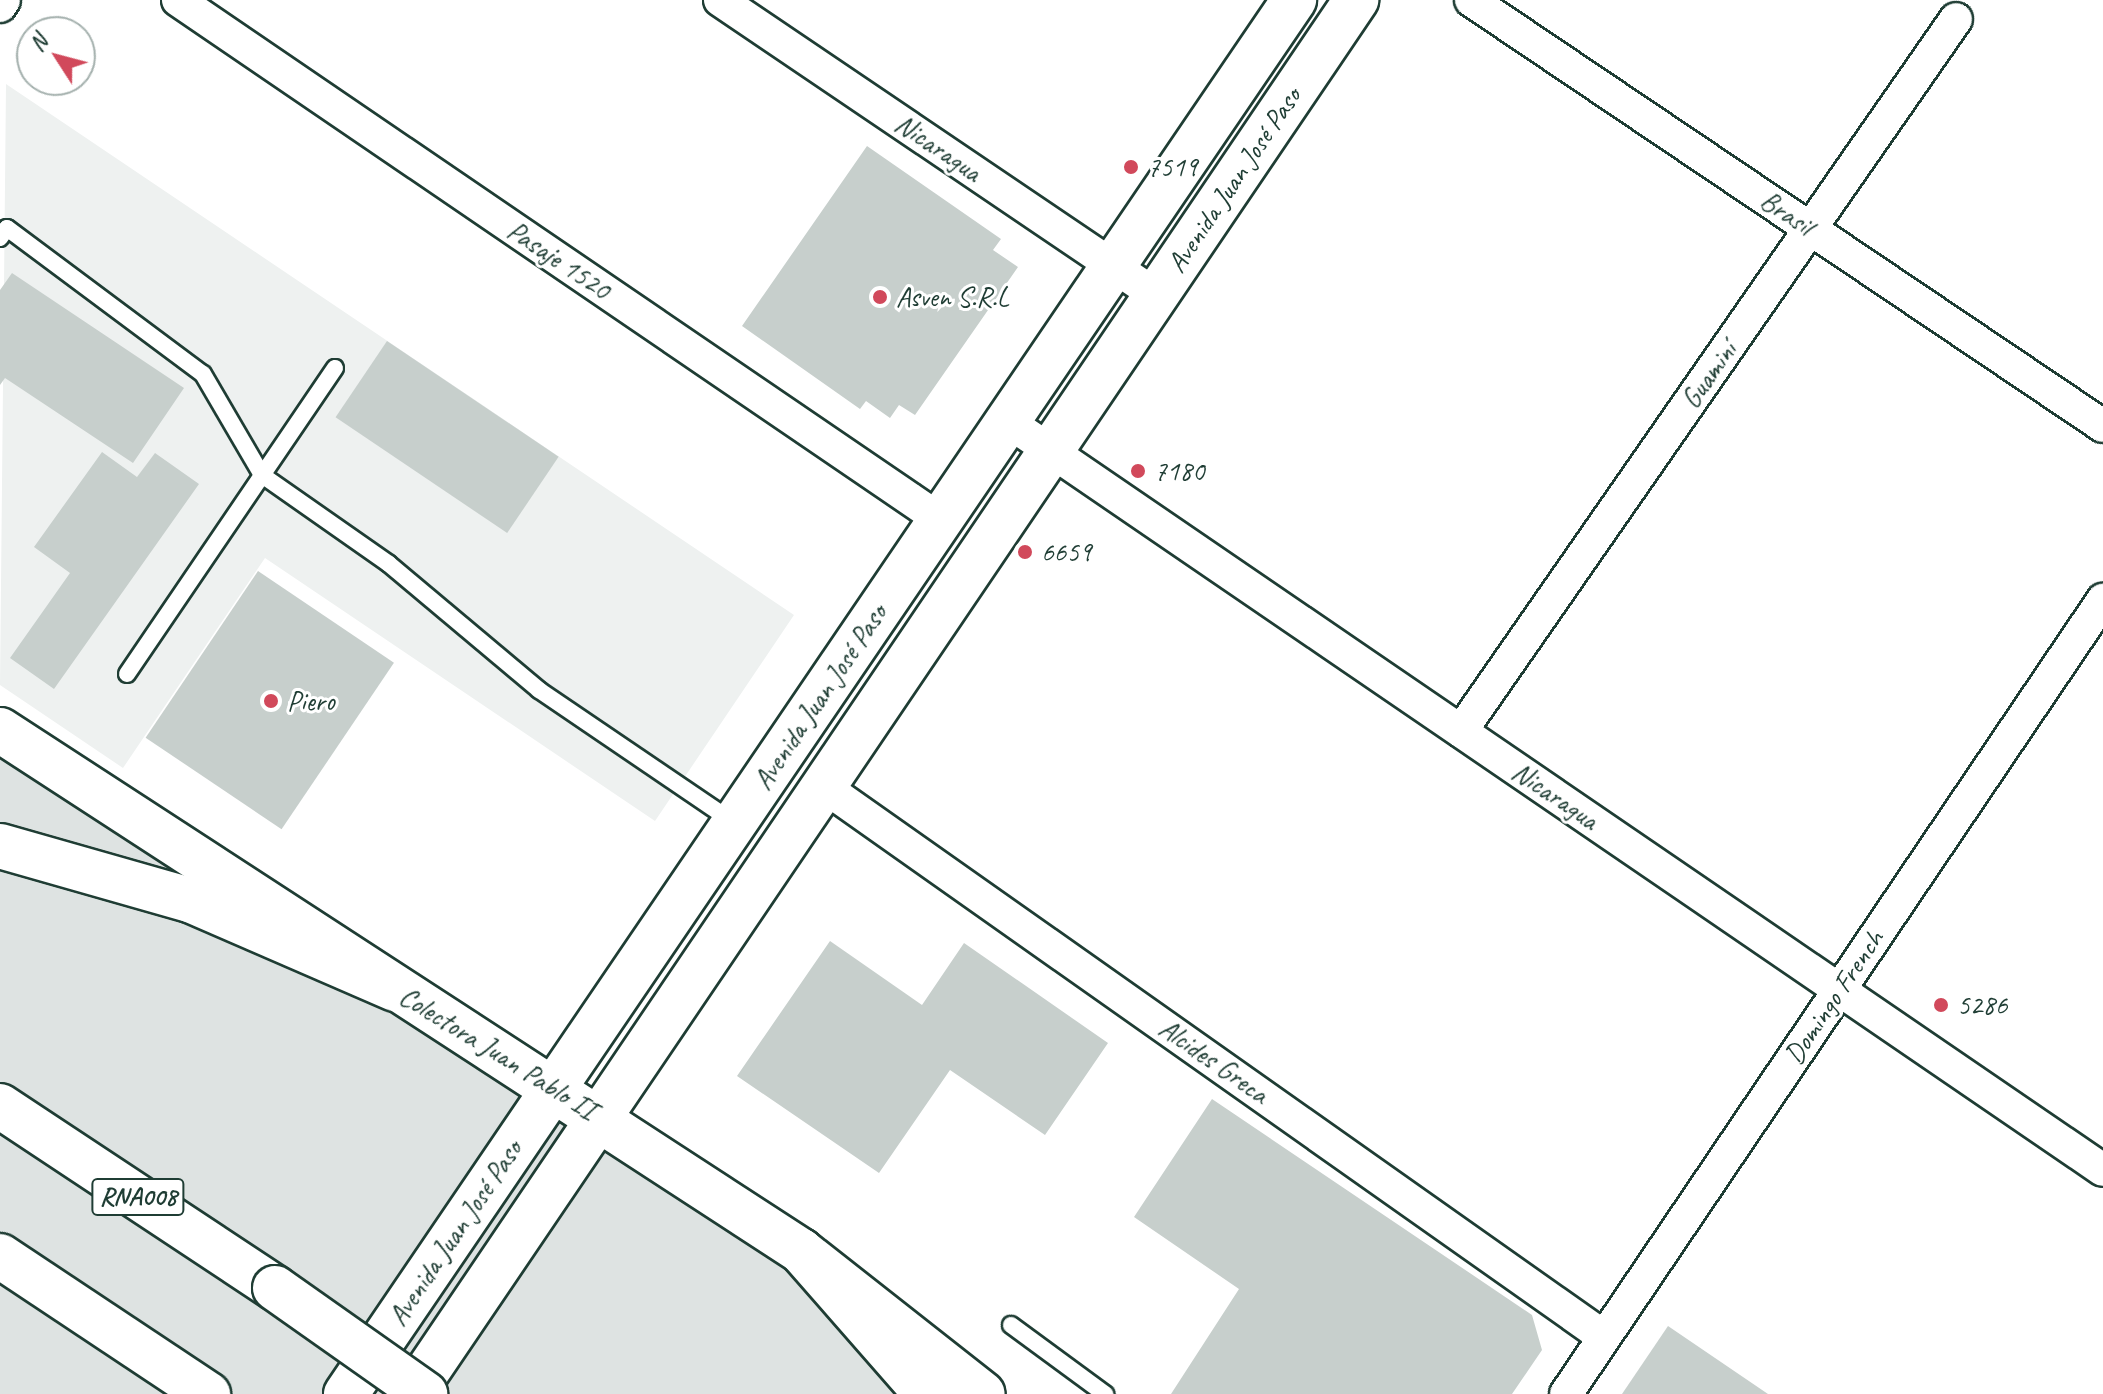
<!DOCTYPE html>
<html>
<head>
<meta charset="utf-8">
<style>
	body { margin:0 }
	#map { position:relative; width:2103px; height:1394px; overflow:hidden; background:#fff; font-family:Caveat,sans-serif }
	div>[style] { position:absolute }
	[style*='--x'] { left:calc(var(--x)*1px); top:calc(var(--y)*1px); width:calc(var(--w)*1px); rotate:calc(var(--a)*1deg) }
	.built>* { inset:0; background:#eef1f0 }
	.green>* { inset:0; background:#dee3e2 }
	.building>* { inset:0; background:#c7cfcc; transform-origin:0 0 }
	.roads { filter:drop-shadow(2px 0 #1f3d34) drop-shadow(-2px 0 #1f3d34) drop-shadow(0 2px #1f3d34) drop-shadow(0 -2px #1f3d34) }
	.service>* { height:16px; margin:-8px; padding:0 8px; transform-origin:8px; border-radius:8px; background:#fff }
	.minor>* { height:32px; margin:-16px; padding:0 16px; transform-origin:16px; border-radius:16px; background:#fff }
	.secondary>* { height:44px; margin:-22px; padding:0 22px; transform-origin:22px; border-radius:22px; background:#fff }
	.motorway>* { height:44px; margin:-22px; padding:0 22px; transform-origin:22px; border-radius:22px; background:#fff }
	.bridges { filter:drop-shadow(2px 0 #1f3d34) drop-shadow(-2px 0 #1f3d34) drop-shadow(0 2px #1f3d34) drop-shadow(0 -2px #1f3d34) }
	.motorway-bridge>* { height:44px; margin:-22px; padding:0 22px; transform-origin:22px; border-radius:22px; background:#fff }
	.dots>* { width:22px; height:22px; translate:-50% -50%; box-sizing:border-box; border:4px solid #fff; border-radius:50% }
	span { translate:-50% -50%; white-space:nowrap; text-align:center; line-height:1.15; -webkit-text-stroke:6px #fff; paint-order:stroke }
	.shield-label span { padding:2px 6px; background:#fff; border:2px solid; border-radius:6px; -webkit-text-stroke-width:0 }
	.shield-label { font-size:26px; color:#1f3d34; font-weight:700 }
	.street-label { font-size:28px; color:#1f3d34 }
	.poi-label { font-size:28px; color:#1f3d34 }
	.left { translate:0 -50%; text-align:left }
	.north { position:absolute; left:16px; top:16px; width:80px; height:80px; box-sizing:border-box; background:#fff; border:2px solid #a5b1ae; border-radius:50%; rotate:306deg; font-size:22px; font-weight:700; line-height:32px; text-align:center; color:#1f3d34 }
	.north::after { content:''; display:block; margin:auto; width:28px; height:36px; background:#d1495b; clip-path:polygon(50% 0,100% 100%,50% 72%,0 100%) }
</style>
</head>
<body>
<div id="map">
	<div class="built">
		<div style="clip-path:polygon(6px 84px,794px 615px,655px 821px,265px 558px,123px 768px,0 685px)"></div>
	</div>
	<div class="green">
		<div style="clip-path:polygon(0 730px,983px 1394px,0 1394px)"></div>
	</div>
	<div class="building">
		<div style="clip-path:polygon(867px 146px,1001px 239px,993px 250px,1018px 267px,915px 415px,899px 405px,890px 418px,866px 401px,860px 409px,742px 326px)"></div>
		<div style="clip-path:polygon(12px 273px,184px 388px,133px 463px,5px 378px,0 385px,0 290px)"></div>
		<div style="left:387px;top:341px;width:207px;height:92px;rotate:34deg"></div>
		<div style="clip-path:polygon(102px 452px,137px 477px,155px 453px,199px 484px,54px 689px,10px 658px,70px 573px,34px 547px)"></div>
		<div style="left:258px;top:571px;width:164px;height:201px;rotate:34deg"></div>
		<div style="clip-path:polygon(830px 941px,922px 1005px,964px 943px,1108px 1043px,1045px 1135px,950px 1070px,879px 1173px,737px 1076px)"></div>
		<div style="clip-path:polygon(1212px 1099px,1532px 1315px,1542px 1350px,1512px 1394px,1171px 1394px,1239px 1289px,1134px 1217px)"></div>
		<div style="clip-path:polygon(1668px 1326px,1768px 1394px,1622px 1394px)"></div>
	</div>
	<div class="roads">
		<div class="service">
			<div style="--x:0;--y:238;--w:12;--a:-55"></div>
			<div style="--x:7;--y:228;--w:244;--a:36.7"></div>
			<div style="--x:203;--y:374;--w:117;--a:59.7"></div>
			<div style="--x:262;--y:475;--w:155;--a:35"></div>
			<div style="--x:389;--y:564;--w:196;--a:40"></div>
			<div style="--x:539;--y:690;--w:233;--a:34.2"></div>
			<div style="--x:127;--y:674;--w:370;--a:-55.8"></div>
			<div style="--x:1011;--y:1325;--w:117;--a:36.3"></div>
		</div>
		<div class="minor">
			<div style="--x:178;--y:0;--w:923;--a:34.28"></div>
			<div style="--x:720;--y:0;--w:526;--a:34.08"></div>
			<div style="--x:1471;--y:0;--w:762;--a:33.98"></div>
			<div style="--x:0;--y:6;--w:7;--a:-56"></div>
			<div style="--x:1007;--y:421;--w:1327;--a:34.35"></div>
			<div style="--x:1461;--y:731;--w:867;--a:-55.19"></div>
			<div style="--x:823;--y:786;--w:956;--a:35.2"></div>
			<div style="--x:1566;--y:1394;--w:959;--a:-55.93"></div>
		</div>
		<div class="secondary">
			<div style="--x:0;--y:730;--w:956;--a:33.04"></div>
			<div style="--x:801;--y:1251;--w:231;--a:38.2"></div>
			<div style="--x:346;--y:1394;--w:1686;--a:-55.78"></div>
			<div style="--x:412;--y:1394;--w:1684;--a:-55.89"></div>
		</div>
		<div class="motorway">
			<div style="--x:0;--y:846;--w:198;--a:15.9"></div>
			<div style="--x:190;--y:900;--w:223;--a:23.5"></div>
			<div style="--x:0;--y:1106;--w:330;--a:33.5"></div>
			<div style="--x:801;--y:1251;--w:190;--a:48.8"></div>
			<div style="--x:0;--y:1256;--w:250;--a:33.6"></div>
		</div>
	</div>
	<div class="bridges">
		<div class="motorway-bridge">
			<div style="--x:275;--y:1288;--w:184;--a:35.2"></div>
		</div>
	</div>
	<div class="dots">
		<div style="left:1131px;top:167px;background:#d1495b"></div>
		<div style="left:880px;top:297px;background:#d1495b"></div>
		<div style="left:1138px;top:471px;background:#d1495b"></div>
		<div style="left:1025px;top:552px;background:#d1495b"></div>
		<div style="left:271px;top:701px;background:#d1495b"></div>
		<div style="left:1941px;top:1005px;background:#d1495b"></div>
	</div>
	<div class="shield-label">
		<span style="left:138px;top:1197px">RNA008</span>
	</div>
	<div class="street-label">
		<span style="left:938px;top:148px;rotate:34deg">Nicaragua</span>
		<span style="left:1234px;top:180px;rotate:-56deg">Avenida Juan José Paso</span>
		<span style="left:1787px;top:213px;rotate:34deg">Brasil</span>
		<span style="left:559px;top:260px;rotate:34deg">Pasaje 1520</span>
		<span style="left:1709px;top:375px;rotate:-55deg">Guaminí</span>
		<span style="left:820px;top:697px;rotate:-56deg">Avenida Juan José Paso</span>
		<span style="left:1555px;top:796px;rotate:34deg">Nicaragua</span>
		<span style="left:1834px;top:997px;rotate:-56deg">Domingo French</span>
		<span style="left:498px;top:1053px;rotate:32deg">Colectora Juan Pablo II</span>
		<span style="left:1214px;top:1061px;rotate:35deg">Alcides Greca</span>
		<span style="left:455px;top:1233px;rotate:-56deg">Avenida Juan José Paso</span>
	</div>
	<div class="poi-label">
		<span class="left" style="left:1147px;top:167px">7519</span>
		<span class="left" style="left:896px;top:297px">Asven S.R.L</span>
		<span class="left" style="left:1154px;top:471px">7180</span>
		<span class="left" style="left:1041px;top:552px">6659</span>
		<span class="left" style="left:287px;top:701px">Piero</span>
		<span class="left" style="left:1957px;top:1005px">5286</span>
	</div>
	<div class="north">N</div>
</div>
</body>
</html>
